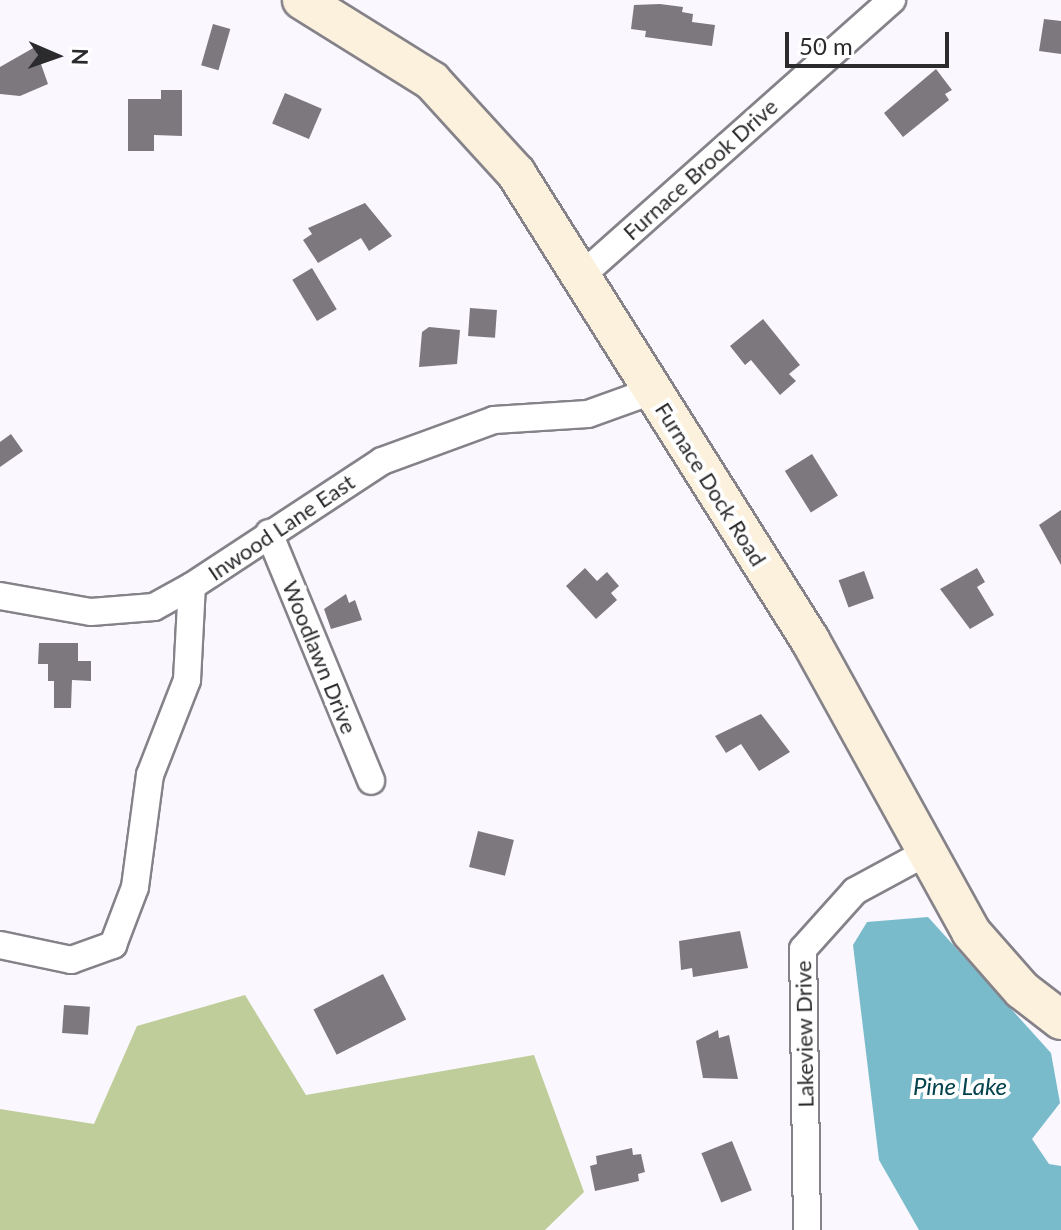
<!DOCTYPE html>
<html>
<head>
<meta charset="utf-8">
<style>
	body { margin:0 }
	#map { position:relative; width:1061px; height:1230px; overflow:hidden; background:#faf7fe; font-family:Lato,sans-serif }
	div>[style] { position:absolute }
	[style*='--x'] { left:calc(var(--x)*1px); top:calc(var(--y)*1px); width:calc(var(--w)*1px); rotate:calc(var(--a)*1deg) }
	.forest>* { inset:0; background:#becd9a }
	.water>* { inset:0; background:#79bbca }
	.building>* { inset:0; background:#7d787e; transform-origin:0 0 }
	.roads { filter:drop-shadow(2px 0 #858289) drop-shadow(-2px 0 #858289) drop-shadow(0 2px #858289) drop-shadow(0 -2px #858289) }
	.street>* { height:26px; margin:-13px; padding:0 13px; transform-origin:13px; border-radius:13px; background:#fff }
	.secondary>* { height:38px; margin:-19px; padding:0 19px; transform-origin:19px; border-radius:19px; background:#fcf1dc }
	span { translate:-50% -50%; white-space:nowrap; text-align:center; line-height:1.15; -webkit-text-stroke:8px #fff; paint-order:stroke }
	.street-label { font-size:22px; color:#2b2a2d }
	.water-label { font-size:24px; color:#04434e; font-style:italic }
	.north { position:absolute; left:16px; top:16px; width:80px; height:80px; -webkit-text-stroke:6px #fff; paint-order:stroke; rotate:92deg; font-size:22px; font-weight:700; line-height:32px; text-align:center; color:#2b2a2d }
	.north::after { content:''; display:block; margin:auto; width:28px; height:36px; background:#2b2a2d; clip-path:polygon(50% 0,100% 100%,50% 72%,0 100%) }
	.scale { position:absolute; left:785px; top:32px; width:164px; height:36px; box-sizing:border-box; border:4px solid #2b2a2d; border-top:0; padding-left:10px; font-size:24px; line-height:28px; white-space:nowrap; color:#2b2a2d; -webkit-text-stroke:6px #fff; paint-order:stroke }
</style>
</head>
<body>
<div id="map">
	<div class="forest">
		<div style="clip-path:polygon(245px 995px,306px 1095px,534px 1055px,584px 1192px,545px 1230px,0 1230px,0 1109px,94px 1124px,137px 1026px)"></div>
	</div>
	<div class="water">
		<div style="clip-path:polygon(928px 917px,1051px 1053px,1060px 1103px,1032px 1139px,1049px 1164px,1061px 1166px,1061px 1230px,919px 1230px,879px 1160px,853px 945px,867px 922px)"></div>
	</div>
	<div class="building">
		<div style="clip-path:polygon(660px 4px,683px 7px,682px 12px,693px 14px,692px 22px,715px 25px,712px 46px,645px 37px,646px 31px,631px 29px,634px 5px)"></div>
		<div style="clip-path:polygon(1044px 19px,1061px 21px,1061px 54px,1039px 51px)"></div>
		<div style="left:213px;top:24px;width:18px;height:43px;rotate:16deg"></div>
		<div style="clip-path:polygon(35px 47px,48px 84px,20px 96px,0 94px,0 67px)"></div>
		<div style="clip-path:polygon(936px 69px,952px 90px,945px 94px,949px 100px,903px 137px,884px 113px)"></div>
		<div style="clip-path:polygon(161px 90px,182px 90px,182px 136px,154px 135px,154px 151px,128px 151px,128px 99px,161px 99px)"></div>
		<div style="left:285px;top:93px;width:40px;height:33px;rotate:23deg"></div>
		<div style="clip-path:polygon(365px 203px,392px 236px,369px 251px,361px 238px,318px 263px,303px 240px,312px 234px,308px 228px)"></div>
		<div style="left:312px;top:268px;width:48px;height:23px;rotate:59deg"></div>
		<div style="left:470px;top:308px;width:27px;height:28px;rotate:4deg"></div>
		<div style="clip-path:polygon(763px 319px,800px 365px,789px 374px,796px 381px,780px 395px,751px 360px,745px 365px,730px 346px)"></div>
		<div style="clip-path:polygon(429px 327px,460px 330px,457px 364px,419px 367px,422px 332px)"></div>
		<div style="clip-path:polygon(11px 434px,23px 451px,0 467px,0 442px)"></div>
		<div style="left:812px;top:454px;width:49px;height:32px;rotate:58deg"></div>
		<div style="clip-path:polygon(1061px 510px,1061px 565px,1039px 525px)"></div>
		<div style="clip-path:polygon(585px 568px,597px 581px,607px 572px,619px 586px,611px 593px,617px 600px,596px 619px,566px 586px)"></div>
		<div style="clip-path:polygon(977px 568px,985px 582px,977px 587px,994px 615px,970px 629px,940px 589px)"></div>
		<div style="left:864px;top:571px;width:29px;height:27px;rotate:70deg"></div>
		<div style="clip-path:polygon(346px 594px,349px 603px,355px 600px,362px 620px,331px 629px,324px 609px)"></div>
		<div style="clip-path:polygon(39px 643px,78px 643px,78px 661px,91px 661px,91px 681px,72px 680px,71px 708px,54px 708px,54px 681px,48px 681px,48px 664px,38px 664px)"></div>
		<div style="clip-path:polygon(761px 714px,790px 752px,759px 771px,741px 744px,726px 753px,715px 736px)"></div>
		<div style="left:478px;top:831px;width:37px;height:37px;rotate:14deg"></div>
		<div style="clip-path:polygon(740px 931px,748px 968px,693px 977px,692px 968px,681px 970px,679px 941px)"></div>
		<div style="left:383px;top:974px;width:51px;height:78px;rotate:63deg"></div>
		<div style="left:64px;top:1005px;width:26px;height:28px;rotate:4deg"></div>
		<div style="clip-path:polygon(718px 1030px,719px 1038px,729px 1035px,738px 1079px,703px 1078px,696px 1041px)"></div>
		<div style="left:732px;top:1141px;width:53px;height:33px;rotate:68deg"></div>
		<div style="clip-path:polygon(632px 1148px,633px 1155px,641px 1154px,645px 1172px,638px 1174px,639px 1181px,595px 1191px,590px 1166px,597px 1164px,596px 1156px)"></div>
	</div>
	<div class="roads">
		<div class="street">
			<div style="--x:581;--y:276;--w:416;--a:-41.6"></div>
			<div style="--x:269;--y:533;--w:268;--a:67.6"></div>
			<div style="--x:0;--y:596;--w:92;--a:10"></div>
			<div style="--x:91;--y:612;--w:63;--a:-4.5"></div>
			<div style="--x:154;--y:607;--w:43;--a:-28.9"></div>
			<div style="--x:0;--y:945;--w:73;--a:11.9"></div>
			<div style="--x:71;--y:960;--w:45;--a:-19.7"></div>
			<div style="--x:113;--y:945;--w:62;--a:-69.2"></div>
			<div style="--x:135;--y:887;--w:113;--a:-82.4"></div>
			<div style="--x:150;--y:775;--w:102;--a:-68.7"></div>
			<div style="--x:187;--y:680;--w:94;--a:-87"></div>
			<div style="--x:192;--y:586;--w:227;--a:-33.3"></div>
			<div style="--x:382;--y:461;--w:119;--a:-20.1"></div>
			<div style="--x:494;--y:420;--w:94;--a:-3.7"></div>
			<div style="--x:588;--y:414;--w:68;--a:-19.8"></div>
			<div style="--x:807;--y:1230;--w:281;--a:-90.8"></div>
			<div style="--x:803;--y:949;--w:78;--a:-48.1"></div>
			<div style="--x:855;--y:891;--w:82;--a:-28.4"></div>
		</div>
		<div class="secondary">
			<div style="--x:302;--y:0;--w:153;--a:31.9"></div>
			<div style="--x:432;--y:81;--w:125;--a:47.6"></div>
			<div style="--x:516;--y:173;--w:552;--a:57.81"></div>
			<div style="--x:810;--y:640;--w:333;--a:61.1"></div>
			<div style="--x:971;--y:932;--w:77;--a:48.7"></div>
			<div style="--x:1022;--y:990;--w:49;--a:37.6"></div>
		</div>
	</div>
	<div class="street-label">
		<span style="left:700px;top:169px;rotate:-42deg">Furnace Brook Drive</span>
		<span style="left:711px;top:484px;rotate:58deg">Furnace Dock Road</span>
		<span style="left:281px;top:527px;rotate:-34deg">Inwood Lane East</span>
		<span style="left:320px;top:657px;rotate:68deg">Woodlawn Drive</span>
		<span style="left:804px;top:1034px;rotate:-91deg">Lakeview Drive</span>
	</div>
	<div class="water-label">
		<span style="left:960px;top:1086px">Pine Lake</span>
	</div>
	<div class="north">N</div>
	<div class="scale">50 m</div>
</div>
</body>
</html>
